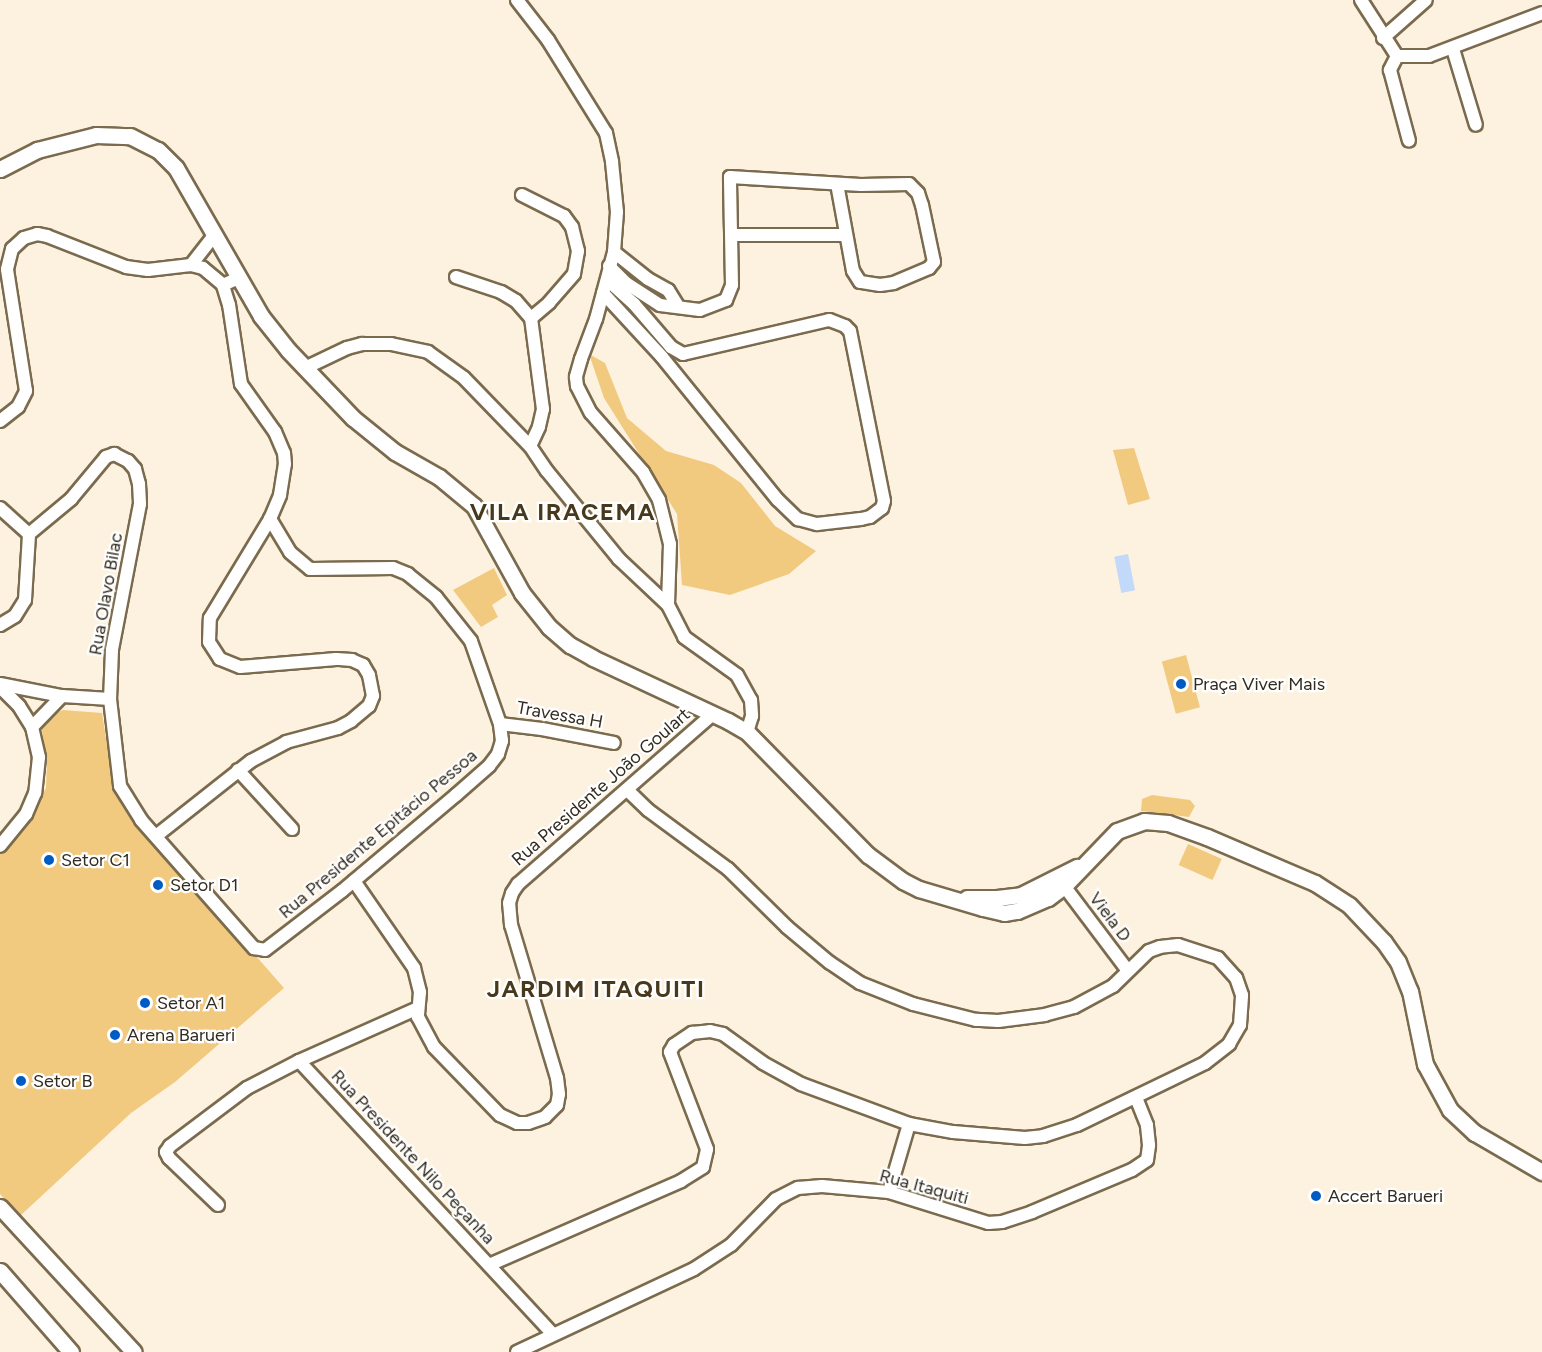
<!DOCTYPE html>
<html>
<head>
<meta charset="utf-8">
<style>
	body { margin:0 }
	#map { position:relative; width:1542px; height:1352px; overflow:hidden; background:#fdf2df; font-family:Figtree,sans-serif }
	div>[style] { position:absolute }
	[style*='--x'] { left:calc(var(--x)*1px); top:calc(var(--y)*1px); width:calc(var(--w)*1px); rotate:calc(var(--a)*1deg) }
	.green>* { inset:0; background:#f2ca7f; transform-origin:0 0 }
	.water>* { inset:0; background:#c2d9f9; transform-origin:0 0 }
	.roads { filter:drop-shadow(2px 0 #7b6b4e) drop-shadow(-2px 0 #7b6b4e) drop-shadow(0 2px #7b6b4e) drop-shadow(0 -2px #7b6b4e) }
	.minor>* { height:12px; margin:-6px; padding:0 6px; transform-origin:6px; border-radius:6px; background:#fff }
	.major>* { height:15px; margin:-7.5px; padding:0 7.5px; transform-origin:7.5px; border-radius:7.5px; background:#fff }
	.dots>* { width:16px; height:16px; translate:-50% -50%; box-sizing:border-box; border:3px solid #fff; border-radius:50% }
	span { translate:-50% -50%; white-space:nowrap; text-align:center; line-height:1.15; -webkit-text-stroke:4.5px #fff; paint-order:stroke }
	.street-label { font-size:18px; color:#322b1f }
	.poi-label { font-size:18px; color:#322b1f }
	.left { translate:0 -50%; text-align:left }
	.district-label { font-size:24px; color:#48391d; font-weight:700; letter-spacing:1.5px }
</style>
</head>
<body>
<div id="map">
	<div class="green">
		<div style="clip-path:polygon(589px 354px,605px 363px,627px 418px,666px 451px,714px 465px,741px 483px,775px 526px,816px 551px,789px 574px,730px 595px,682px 585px,677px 514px,604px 398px)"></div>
		<div style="clip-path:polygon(1134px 448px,1150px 499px,1128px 505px,1113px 450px)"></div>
		<div style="clip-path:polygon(494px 568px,507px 595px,492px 605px,498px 617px,481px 627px,453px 590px)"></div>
		<div style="left:1186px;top:655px;width:54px;height:25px;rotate:75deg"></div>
		<div style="clip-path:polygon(63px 710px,102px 713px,113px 782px,125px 806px,284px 988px,175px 1082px,131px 1113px,20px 1216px,0 1194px,0 851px,28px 823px,46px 788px,47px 762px,42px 731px,43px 723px,50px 716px)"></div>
		<div style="clip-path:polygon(1152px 795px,1190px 800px,1195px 806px,1189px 817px,1141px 811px,1142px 799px)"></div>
		<div style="left:1188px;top:844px;width:37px;height:23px;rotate:24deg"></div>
	</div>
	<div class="water">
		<div style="left:1128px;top:554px;width:37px;height:14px;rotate:79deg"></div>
	</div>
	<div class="roads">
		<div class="minor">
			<div style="--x:517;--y:0;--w:51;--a:52.2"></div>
			<div style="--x:548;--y:40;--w:110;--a:58.1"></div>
			<div style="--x:606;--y:133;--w:30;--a:78"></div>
			<div style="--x:612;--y:162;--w:50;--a:84.3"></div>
			<div style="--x:617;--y:212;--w:40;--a:94.3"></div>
			<div style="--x:614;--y:252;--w:69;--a:105"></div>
			<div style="--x:596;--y:319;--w:43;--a:110.6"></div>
			<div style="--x:581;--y:359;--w:19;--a:106"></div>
			<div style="--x:576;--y:377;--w:9;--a:84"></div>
			<div style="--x:577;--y:386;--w:30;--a:63"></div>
			<div style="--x:591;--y:413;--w:79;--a:48.6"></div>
			<div style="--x:643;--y:472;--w:32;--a:60"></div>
			<div style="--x:659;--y:500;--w:45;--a:76"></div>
			<div style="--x:670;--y:544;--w:61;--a:91.9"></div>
			<div style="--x:1361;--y:0;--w:67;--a:57.3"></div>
			<div style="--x:1383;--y:38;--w:57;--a:-41.5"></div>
			<div style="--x:1453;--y:49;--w:79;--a:73.2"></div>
			<div style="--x:1397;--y:56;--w:32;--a:0"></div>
			<div style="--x:1429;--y:56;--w:121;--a:-20.8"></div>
			<div style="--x:1397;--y:56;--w:16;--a:117"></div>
			<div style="--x:1390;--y:70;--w:73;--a:75"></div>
			<div style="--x:522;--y:195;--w:47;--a:26.6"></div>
			<div style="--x:564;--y:216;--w:14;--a:54"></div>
			<div style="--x:572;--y:227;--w:25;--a:76"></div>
			<div style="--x:578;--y:251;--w:23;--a:100"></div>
			<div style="--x:574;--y:274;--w:38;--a:131"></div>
			<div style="--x:549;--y:303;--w:23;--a:140"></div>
			<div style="--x:531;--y:318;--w:92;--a:82.5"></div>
			<div style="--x:543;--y:409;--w:18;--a:103"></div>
			<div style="--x:539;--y:427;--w:21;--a:115"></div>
			<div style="--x:732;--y:235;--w:113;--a:0"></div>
			<div style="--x:614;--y:252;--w:43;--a:38.5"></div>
			<div style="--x:648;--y:279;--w:23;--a:29"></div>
			<div style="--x:668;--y:290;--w:19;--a:58"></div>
			<div style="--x:191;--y:265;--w:39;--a:-52"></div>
			<div style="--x:609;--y:266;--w:24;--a:45"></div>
			<div style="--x:626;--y:283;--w:40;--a:32.9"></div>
			<div style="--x:660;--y:305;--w:40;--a:7.1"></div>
			<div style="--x:700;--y:310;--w:28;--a:-21"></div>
			<div style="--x:726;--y:300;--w:16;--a:-68"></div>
			<div style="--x:732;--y:285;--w:108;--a:-91.1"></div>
			<div style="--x:730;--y:177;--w:131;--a:3.5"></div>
			<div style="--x:861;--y:185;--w:48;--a:-1.2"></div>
			<div style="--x:909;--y:184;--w:13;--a:45"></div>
			<div style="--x:918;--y:193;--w:13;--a:72"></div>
			<div style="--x:922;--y:205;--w:58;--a:78.1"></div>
			<div style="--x:934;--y:262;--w:8;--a:130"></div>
			<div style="--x:929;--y:268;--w:38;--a:157"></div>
			<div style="--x:894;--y:283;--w:14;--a:172"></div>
			<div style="--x:880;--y:285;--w:20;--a:-171"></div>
			<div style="--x:860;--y:282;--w:13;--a:-122"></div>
			<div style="--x:853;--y:271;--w:88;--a:-100.4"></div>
			<div style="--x:456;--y:277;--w:47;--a:18.4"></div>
			<div style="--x:501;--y:292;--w:17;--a:31"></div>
			<div style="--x:516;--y:301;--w:23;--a:49"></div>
			<div style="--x:603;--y:293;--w:87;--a:47.3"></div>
			<div style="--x:662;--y:357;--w:184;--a:51"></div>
			<div style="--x:778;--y:500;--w:28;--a:44"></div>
			<div style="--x:798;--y:519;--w:20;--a:15"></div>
			<div style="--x:817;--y:524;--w:44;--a:-6.5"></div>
			<div style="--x:861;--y:519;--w:9;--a:-13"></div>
			<div style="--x:870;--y:517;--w:15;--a:-37"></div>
			<div style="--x:882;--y:508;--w:7;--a:-74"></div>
			<div style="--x:884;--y:501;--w:173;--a:-101.3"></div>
			<div style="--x:850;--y:331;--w:7;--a:-135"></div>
			<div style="--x:845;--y:326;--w:17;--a:-159"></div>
			<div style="--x:829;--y:320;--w:150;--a:166.9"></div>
			<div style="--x:683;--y:354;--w:14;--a:-150"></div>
			<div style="--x:671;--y:347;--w:57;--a:-130.7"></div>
			<div style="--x:634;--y:304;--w:36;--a:-138"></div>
			<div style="--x:305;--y:368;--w:47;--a:-25.5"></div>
			<div style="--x:347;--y:348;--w:16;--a:-15"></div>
			<div style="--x:362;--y:344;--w:29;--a:0"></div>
			<div style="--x:391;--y:344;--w:38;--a:12"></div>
			<div style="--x:428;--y:352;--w:44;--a:35.8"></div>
			<div style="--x:464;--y:378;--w:95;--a:45.9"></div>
			<div style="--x:530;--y:446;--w:30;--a:56"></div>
			<div style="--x:547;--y:471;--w:114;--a:50.7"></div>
			<div style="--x:619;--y:559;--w:67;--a:43.2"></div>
			<div style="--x:668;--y:605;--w:36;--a:63"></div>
			<div style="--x:684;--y:637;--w:65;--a:35.6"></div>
			<div style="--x:737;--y:675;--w:29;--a:61"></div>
			<div style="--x:751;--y:700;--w:16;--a:86"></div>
			<div style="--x:752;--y:716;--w:17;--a:107"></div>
			<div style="--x:0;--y:421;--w:23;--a:-38"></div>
			<div style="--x:18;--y:407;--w:18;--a:-63"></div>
			<div style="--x:26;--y:391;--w:123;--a:-98.9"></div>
			<div style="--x:7;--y:269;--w:21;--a:-76"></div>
			<div style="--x:12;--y:249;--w:16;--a:-43"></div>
			<div style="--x:24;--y:238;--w:14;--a:-17"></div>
			<div style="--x:37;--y:234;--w:10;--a:11"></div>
			<div style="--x:47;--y:236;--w:85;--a:21.4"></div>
			<div style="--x:126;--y:267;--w:22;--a:8"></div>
			<div style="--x:148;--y:270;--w:43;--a:-6.6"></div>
			<div style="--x:191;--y:265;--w:12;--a:14"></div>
			<div style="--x:203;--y:268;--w:26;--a:40"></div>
			<div style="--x:223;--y:285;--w:17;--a:-24"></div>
			<div style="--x:0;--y:508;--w:39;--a:42"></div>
			<div style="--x:0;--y:625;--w:17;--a:-31"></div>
			<div style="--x:15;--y:616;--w:19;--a:-58"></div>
			<div style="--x:25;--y:600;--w:66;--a:-86.5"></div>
			<div style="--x:29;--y:534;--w:55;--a:-39.8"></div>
			<div style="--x:71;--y:499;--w:55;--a:-50.2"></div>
			<div style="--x:106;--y:457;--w:9;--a:-21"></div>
			<div style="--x:114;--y:454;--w:16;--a:27"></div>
			<div style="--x:128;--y:461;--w:11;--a:49"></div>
			<div style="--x:135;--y:469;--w:16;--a:75"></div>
			<div style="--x:139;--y:484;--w:20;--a:87"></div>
			<div style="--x:140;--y:504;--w:149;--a:100.9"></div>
			<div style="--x:112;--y:650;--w:49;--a:92.3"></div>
			<div style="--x:110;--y:699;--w:88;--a:83.4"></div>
			<div style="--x:120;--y:786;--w:40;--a:58"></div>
			<div style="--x:141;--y:820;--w:171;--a:48.6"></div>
			<div style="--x:254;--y:948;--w:11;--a:10"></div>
			<div style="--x:265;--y:950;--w:97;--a:-37.5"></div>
			<div style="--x:342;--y:891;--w:149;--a:-40.1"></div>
			<div style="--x:456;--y:795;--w:44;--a:-41.3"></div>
			<div style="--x:489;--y:766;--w:15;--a:-53"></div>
			<div style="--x:498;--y:754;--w:14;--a:-73"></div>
			<div style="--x:502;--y:741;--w:17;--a:-97"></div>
			<div style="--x:500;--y:724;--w:88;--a:-109.3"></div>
			<div style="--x:471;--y:641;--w:56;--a:-128.5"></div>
			<div style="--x:436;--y:597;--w:36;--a:-141"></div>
			<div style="--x:408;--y:574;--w:16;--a:-158"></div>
			<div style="--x:393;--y:568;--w:83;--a:179.3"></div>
			<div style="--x:310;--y:569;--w:26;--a:-140"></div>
			<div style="--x:290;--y:552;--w:39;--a:-121"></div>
			<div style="--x:0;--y:684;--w:63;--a:11"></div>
			<div style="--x:62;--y:696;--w:48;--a:3.6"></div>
			<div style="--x:0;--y:687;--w:27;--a:45"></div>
			<div style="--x:19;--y:706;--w:25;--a:58"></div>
			<div style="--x:32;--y:727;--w:31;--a:77"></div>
			<div style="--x:39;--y:757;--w:36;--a:96"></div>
			<div style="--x:35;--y:793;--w:23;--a:113"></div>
			<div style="--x:26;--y:814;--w:41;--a:129.1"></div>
			<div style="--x:500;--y:724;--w:42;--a:6.8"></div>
			<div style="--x:542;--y:729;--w:73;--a:11"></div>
			<div style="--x:32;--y:727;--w:43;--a:-45.9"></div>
			<div style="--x:238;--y:770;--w:80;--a:47.5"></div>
			<div style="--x:156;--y:836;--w:121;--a:-38.3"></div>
			<div style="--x:251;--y:761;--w:40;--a:-28"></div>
			<div style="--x:286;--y:742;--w:54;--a:-15.1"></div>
			<div style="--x:338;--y:728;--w:15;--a:-28"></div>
			<div style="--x:351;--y:721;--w:23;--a:-40"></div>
			<div style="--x:369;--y:706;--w:11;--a:-68"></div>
			<div style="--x:373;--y:696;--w:21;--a:-101"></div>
			<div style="--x:369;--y:675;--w:12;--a:-121"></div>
			<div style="--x:363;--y:665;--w:12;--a:-156"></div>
			<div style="--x:352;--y:660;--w:16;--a:-176"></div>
			<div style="--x:336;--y:659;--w:96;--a:175.2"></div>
			<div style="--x:240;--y:667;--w:22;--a:-158"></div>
			<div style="--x:220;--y:659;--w:20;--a:-123"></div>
			<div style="--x:209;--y:642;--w:24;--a:-88"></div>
			<div style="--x:210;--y:618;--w:116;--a:-58.8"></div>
			<div style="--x:270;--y:519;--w:26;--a:-67"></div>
			<div style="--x:280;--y:495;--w:31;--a:-81"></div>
			<div style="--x:285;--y:464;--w:11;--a:-95"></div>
			<div style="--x:284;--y:453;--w:23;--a:-113"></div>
			<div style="--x:275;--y:432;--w:59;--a:-125.3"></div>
			<div style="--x:241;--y:384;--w:80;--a:-98.6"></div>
			<div style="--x:229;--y:305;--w:21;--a:-107"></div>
			<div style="--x:354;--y:881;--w:106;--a:55.4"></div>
			<div style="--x:414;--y:968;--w:25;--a:76"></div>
			<div style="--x:420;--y:992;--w:25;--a:95"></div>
			<div style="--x:418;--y:1017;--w:34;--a:62"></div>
			<div style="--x:434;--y:1047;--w:95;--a:45.9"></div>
			<div style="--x:500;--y:1115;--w:19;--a:25"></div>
			<div style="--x:517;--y:1123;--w:11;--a:0"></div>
			<div style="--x:528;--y:1123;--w:18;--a:-19"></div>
			<div style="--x:545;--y:1117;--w:17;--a:-45"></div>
			<div style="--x:557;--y:1105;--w:11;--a:-80"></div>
			<div style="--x:559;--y:1094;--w:16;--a:-97"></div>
			<div style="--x:557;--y:1078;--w:160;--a:-106.7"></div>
			<div style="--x:511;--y:925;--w:22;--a:-95"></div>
			<div style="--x:509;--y:903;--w:10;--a:-73"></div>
			<div style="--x:512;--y:893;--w:11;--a:-56"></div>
			<div style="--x:518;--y:884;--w:257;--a:-41.1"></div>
			<div style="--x:1064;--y:886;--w:106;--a:53"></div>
			<div style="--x:299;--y:1061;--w:373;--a:47.1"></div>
			<div style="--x:889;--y:1192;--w:71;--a:-73.6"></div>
			<div style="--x:218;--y:1205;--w:68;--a:-136.2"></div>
			<div style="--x:169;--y:1158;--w:7;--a:-117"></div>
			<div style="--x:166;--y:1152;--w:7;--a:-56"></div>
			<div style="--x:170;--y:1146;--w:96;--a:-37"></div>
			<div style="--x:247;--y:1088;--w:59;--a:-27.4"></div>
			<div style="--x:299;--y:1061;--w:130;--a:-24"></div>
			<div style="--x:489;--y:1265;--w:210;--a:-23.6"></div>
			<div style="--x:681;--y:1181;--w:26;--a:-32"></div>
			<div style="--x:703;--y:1167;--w:18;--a:-77"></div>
			<div style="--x:707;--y:1149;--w:104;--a:-110.9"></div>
			<div style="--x:670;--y:1052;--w:8;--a:-60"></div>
			<div style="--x:674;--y:1045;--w:22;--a:-34"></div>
			<div style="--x:692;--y:1033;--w:18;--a:-6"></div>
			<div style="--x:710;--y:1031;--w:13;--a:13"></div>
			<div style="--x:723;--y:1034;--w:49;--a:35.9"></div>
			<div style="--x:763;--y:1063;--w:43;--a:28.9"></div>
			<div style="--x:801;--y:1084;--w:115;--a:20.3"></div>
			<div style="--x:909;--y:1124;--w:45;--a:10.3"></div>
			<div style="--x:953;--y:1132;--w:72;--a:4.8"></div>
			<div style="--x:1025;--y:1138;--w:18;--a:-6"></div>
			<div style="--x:1043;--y:1136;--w:36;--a:-18"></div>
			<div style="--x:1077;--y:1125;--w:142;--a:-25.8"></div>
			<div style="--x:1205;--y:1063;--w:31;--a:-38"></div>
			<div style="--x:1229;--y:1044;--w:22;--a:-60"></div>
			<div style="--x:1240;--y:1025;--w:30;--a:-86"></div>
			<div style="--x:1242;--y:995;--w:18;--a:-109"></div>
			<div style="--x:1236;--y:978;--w:27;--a:-132"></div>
			<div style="--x:1218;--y:958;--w:42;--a:-162"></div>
			<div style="--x:1178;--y:945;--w:18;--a:174"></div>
			<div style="--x:1160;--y:947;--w:12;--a:160"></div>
			<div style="--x:1149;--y:951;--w:50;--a:135.8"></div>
			<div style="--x:1113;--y:986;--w:44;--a:151.7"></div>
			<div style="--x:1074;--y:1007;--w:30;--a:165"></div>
			<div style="--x:1045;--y:1015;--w:47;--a:172.7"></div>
			<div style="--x:998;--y:1021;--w:22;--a:-177"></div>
			<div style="--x:976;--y:1020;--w:65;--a:-165.7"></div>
			<div style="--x:913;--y:1004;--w:57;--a:-158.4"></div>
			<div style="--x:860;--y:983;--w:36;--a:-146"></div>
			<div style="--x:830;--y:963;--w:56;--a:-140.1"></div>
			<div style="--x:787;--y:927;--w:83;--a:-135.5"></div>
			<div style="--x:728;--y:869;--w:99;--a:-143.6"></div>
			<div style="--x:648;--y:810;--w:29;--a:-136"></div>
			<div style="--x:517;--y:1352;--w:195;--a:-25.1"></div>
			<div style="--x:694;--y:1269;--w:44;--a:-33"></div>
			<div style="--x:731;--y:1245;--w:64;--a:-45.6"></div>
			<div style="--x:776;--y:1199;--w:25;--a:-27"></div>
			<div style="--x:798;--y:1188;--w:24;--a:-5"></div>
			<div style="--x:822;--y:1186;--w:67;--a:5.1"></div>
			<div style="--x:889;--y:1192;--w:104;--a:17.4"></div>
			<div style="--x:988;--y:1223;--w:14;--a:-4"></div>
			<div style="--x:1002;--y:1222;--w:32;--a:-18"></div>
			<div style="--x:1032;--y:1212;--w:108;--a:-22.8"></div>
			<div style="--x:1132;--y:1170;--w:18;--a:-34"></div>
			<div style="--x:1147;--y:1160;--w:15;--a:-82"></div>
			<div style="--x:1149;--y:1145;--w:20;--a:-96"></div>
			<div style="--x:1147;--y:1125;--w:29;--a:-112"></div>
		</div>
		<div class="major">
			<div style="--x:0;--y:169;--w:42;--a:-27.2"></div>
			<div style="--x:37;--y:150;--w:61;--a:-14.3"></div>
			<div style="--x:96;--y:135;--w:34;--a:2"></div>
			<div style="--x:130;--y:136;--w:31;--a:27"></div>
			<div style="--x:158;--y:150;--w:25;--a:45"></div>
			<div style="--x:176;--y:168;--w:171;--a:60.1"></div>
			<div style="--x:261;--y:316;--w:43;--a:51.5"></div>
			<div style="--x:288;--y:350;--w:94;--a:46.3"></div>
			<div style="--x:353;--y:418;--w:54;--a:39"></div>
			<div style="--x:395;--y:452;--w:51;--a:29.6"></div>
			<div style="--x:439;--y:477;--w:45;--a:39.6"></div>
			<div style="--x:474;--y:506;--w:99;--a:61.1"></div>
			<div style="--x:522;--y:593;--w:43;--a:51.5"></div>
			<div style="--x:549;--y:627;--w:28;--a:41"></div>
			<div style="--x:570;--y:645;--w:26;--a:29"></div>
			<div style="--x:593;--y:658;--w:149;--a:25"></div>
			<div style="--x:728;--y:721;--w:22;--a:30"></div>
			<div style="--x:747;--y:732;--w:173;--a:45.5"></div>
			<div style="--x:868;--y:855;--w:44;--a:36.6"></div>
			<div style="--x:903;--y:881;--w:18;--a:27"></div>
			<div style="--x:919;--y:889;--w:67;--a:16.5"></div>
			<div style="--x:983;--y:908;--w:22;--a:13"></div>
			<div style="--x:1004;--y:913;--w:13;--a:-9"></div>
			<div style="--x:1017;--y:911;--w:34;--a:-23"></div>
			<div style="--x:1048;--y:898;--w:20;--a:-37"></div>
			<div style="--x:1064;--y:886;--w:76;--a:-46.1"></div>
			<div style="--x:1117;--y:831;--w:29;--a:-20"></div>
			<div style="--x:1144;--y:821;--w:24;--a:5"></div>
			<div style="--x:1168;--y:823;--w:41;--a:19.7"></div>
			<div style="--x:1207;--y:837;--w:117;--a:23.1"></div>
			<div style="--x:1315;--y:883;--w:40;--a:32.9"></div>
			<div style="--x:1349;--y:905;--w:51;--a:46.6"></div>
			<div style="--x:1384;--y:942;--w:24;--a:55"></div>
			<div style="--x:1398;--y:962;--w:31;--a:68"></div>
			<div style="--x:1410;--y:991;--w:75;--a:78.4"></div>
			<div style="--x:1425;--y:1064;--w:52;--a:61.5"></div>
			<div style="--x:1450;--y:1110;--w:34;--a:43"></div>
			<div style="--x:1475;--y:1133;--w:78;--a:30.2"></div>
			<div style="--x:967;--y:898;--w:30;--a:0"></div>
			<div style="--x:997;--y:898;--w:24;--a:-7"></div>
			<div style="--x:1021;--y:895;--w:63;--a:-26.6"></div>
			<div style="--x:0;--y:1207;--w:197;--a:47.3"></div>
			<div style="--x:0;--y:1271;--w:108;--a:48.8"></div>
		</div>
	</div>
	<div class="dots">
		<div style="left:1181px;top:684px;background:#005cc5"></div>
		<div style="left:49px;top:860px;background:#005cc5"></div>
		<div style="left:158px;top:885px;background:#005cc5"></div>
		<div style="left:145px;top:1003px;background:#005cc5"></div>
		<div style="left:115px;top:1035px;background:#005cc5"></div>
		<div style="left:21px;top:1081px;background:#005cc5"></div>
		<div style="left:1316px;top:1196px;background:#005cc5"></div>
	</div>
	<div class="street-label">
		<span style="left:106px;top:594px;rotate:-80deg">Rua Olavo Bilac</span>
		<span style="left:560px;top:715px;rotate:10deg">Travessa H</span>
		<span style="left:601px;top:787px;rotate:-41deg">Rua Presidente João Goulart</span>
		<span style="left:378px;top:834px;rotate:-40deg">Rua Presidente Epitácio Pessoa</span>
		<span style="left:1110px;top:917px;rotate:53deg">Viela D</span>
		<span style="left:413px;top:1157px;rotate:47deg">Rua Presidente Nilo Peçanha</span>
		<span style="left:924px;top:1187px;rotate:15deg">Rua Itaquiti</span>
	</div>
	<div class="poi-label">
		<span class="left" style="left:1193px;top:684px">Praça Viver Mais</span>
		<span class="left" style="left:61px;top:860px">Setor C1</span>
		<span class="left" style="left:170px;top:885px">Setor D1</span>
		<span class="left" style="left:157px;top:1003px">Setor A1</span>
		<span class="left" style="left:127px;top:1035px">Arena Barueri</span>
		<span class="left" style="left:33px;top:1081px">Setor B</span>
		<span class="left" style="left:1328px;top:1196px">Accert Barueri</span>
	</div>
	<div class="district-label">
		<span style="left:563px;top:512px">VILA IRACEMA</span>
		<span style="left:596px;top:989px">JARDIM ITAQUITI</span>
	</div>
</div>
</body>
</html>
